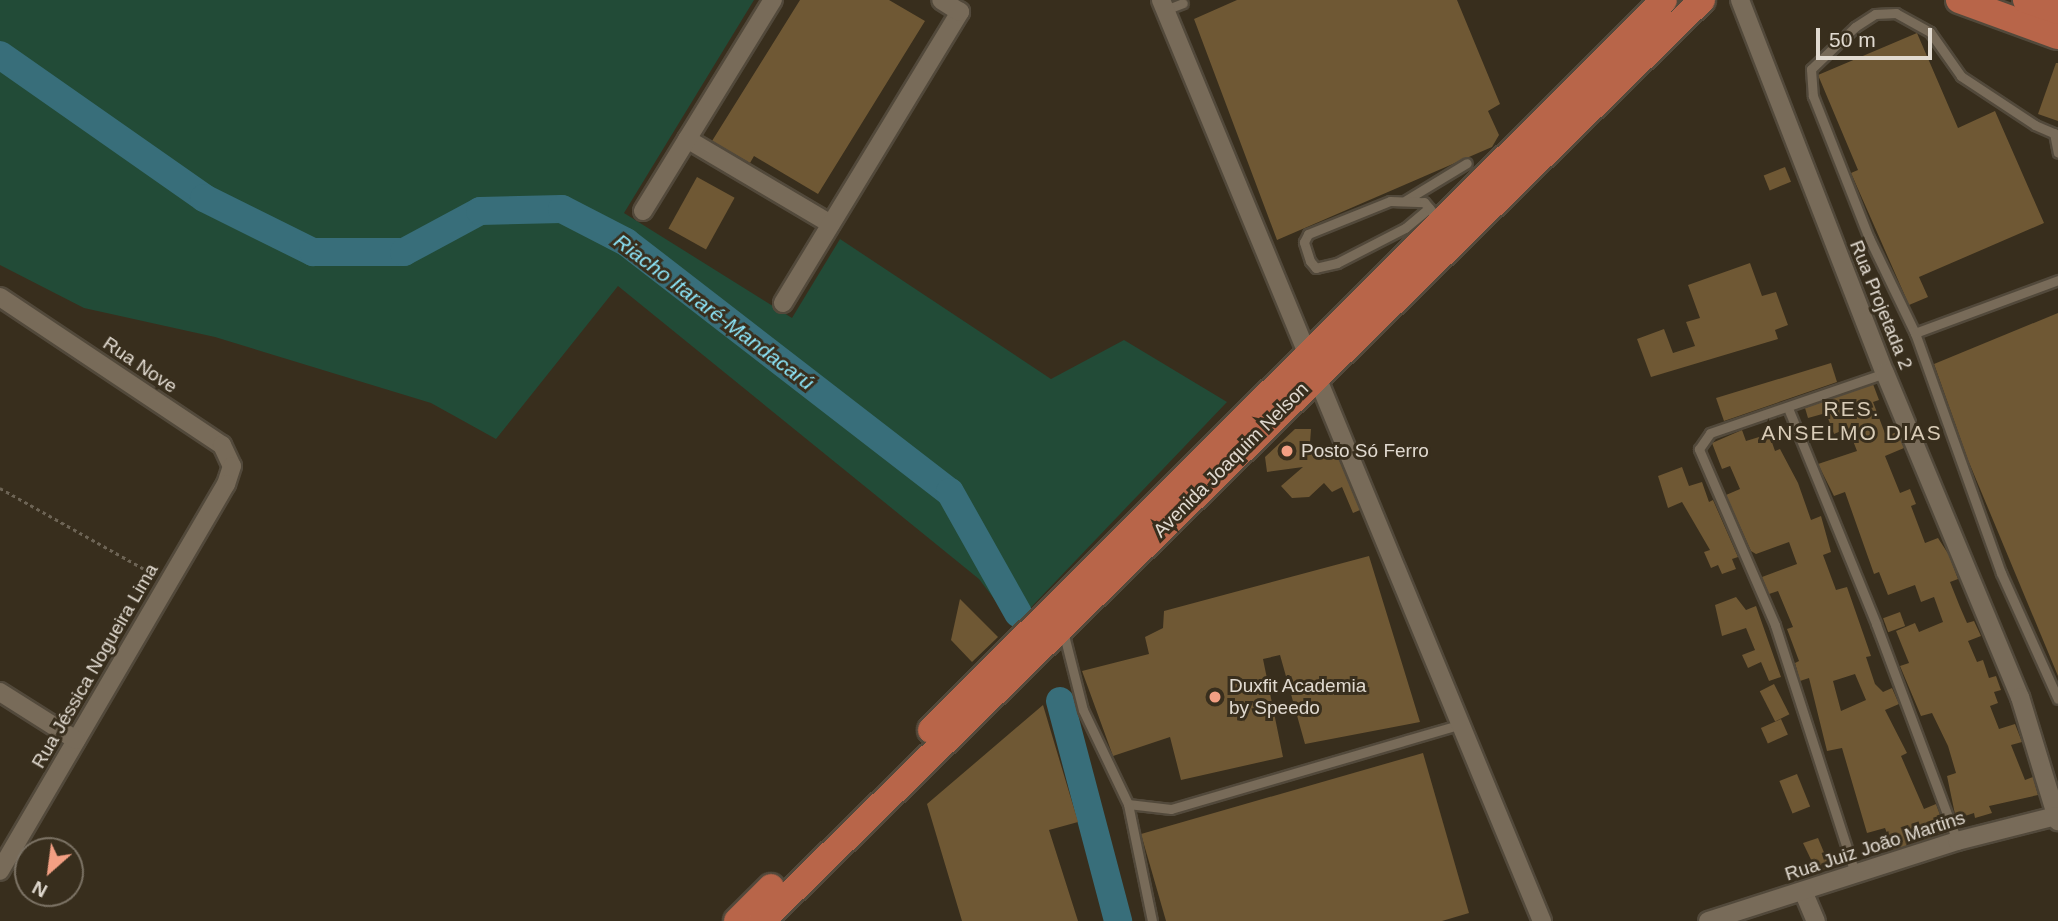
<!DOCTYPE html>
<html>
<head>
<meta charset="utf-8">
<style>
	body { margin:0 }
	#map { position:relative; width:2058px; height:921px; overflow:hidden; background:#382e1d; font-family:Arial,sans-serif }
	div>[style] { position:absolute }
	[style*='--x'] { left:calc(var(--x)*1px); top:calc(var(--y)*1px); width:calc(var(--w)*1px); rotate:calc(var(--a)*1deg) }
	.green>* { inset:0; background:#224b37 }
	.river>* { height:28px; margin:-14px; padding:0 14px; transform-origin:14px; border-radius:14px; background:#386e7a }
	.building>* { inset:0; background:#6f5834; transform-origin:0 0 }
	.path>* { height:2.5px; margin-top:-1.25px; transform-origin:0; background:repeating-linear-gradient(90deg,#6d6455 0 3.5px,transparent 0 7px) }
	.roads { filter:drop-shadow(2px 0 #52493b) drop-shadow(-2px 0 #52493b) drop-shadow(0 2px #52493b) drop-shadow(0 -2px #52493b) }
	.service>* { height:9px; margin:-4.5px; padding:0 4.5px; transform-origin:4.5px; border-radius:4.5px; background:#786b59 }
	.minor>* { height:18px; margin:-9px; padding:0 9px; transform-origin:9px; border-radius:9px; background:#786b59 }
	.primary>* { height:26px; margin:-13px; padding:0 13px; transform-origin:13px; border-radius:13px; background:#b86549 }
	.dots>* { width:19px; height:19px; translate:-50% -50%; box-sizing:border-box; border:4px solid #382e1d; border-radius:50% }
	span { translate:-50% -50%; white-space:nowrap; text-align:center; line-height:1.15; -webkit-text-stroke:6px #382e1d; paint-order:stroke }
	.street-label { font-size:19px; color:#e1dad0 }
	.poi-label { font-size:19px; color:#e1dad0 }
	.left { translate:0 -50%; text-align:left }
	.water-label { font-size:21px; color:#8ce5f9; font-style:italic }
	.neighbourhood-label { font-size:21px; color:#d9ccb7; letter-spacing:2px }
	.north { position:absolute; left:14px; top:837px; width:70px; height:70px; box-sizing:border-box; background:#382e1d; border:2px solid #7c7365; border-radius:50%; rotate:208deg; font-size:19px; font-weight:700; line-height:28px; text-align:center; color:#e1dad0 }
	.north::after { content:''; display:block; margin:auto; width:24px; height:32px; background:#f39f83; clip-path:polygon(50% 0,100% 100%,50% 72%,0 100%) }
	.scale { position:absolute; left:1816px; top:28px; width:116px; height:32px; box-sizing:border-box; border:4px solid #e1dad0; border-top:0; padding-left:9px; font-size:21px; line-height:24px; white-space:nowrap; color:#e1dad0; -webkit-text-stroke:5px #382e1d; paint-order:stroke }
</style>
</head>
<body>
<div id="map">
	<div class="green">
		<div style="clip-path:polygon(0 0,754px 0,624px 213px,792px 318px,840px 239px,1051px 379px,1124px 340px,1227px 402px,1014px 625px,979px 579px,618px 286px,496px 439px,431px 403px,215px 337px,84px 308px,0 265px)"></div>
	</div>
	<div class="river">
		<div style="--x:0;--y:55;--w:249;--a:35"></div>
		<div style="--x:204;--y:198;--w:122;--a:26.4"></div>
		<div style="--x:313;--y:252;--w:91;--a:0"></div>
		<div style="--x:404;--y:252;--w:86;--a:-28.3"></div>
		<div style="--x:480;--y:211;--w:82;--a:-1.4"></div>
		<div style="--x:562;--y:209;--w:72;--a:27.3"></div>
		<div style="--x:626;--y:242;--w:409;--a:37.7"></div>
		<div style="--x:950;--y:492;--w:139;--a:60.7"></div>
		<div style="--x:1060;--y:701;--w:228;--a:75.2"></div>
	</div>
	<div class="building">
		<div style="clip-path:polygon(800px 0,889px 0,925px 21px,818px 194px,754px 156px,750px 163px,712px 141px)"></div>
		<div style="clip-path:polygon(1237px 0,1457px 0,1500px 104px,1488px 111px,1499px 135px,1492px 147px,1277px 240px,1194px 19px)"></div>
		<div style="clip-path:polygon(1917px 33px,1958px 128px,1995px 111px,2044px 223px,1919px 277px,1928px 297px,1909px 305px,1851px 173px,1858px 170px,1818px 75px)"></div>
		<div style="clip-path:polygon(2056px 63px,2058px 63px,2058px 121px,2038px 114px)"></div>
		<div style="left:1785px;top:167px;width:16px;height:23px;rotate:68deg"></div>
		<div style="left:697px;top:177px;width:43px;height:59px;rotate:29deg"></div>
		<div style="clip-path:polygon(1750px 263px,1762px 296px,1776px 292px,1788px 325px,1775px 330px,1778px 339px,1651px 377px,1637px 339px,1664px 329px,1673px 353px,1695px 346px,1686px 322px,1700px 318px,1688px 285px)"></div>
		<div style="clip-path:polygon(2058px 313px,2058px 676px,1968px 460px,1934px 364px)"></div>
		<div style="clip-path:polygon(1831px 363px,1837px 382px,1724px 421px,1716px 398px)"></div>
		<div style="clip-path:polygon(1873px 384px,1879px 400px,1873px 402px,1886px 436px,1897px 432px,1904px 448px,1885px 456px,1900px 493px,1910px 489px,1916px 504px,1911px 506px,1925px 543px,1938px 538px,1949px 555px,1958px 579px,1950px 582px,1960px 607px,1967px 623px,1974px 621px,1981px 636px,1968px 641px,1977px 662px,1983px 660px,1989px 678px,1996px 676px,2001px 690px,1994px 692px,1998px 703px,1990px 706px,1999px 729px,2015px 724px,2022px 742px,2011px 745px,2025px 780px,2033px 777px,2038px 795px,1989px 806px,1992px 813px,1975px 818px,1974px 813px,1956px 819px,1947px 776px,1956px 773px,1948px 746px,1932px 713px,1921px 716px,1900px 666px,1909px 663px,1896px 631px,1915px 623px,1919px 632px,1943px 622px,1934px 597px,1921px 602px,1915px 585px,1888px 595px,1879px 572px,1874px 574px,1845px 492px,1834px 496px,1818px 464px,1857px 451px,1848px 428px,1834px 434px,1826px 413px,1808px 418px,1805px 408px)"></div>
		<div style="clip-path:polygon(1295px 429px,1311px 429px,1310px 443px,1325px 457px,1336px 452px,1360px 510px,1353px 513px,1342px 487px,1332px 492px,1324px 483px,1309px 497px,1292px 498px,1281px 486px,1303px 467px,1267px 472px,1265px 457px)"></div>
		<div style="clip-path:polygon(evenodd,1742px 430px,1746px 441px,1769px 434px,1775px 451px,1780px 449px,1798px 483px,1811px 520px,1821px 516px,1831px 552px,1823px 555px,1836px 590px,1847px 587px,1871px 656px,1866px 657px,1875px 684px,1883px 692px,1892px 688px,1899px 704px,1885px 710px,1907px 753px,1901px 756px,1924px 809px,1936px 804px,1943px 823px,1945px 830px,1934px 837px,1893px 850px,1885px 828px,1867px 833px,1842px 748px,1827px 751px,1809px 678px,1800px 681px,1795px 663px,1799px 661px,1787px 629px,1793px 627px,1778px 591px,1769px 594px,1762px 577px,1797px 564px,1789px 542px,1756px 554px,1751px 551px,1726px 495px,1740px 489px,1730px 466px,1722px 469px,1712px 443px,1742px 430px,1855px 674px,1866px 700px,1841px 711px,1833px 681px,1855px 674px)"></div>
		<div style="clip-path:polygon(1682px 467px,1689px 486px,1702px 482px,1709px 502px,1713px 500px,1738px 557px,1732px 559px,1736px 569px,1722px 574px,1718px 565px,1711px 568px,1704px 552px,1710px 550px,1682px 502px,1668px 508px,1658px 476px)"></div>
		<div style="clip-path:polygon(1369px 556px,1420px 722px,1305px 744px,1280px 655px,1263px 659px,1283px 757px,1181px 780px,1170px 737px,1113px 756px,1082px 671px,1149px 654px,1145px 637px,1163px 628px,1164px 611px)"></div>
		<div style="clip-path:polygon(1736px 597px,1746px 610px,1756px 606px,1781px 677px,1769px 681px,1761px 662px,1748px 668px,1742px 655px,1755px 650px,1746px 628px,1722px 636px,1715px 605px)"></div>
		<div style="clip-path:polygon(960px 599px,998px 637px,972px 662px,951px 640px)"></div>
		<div style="left:1900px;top:612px;width:15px;height:18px;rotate:70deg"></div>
		<div style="left:1774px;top:684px;width:34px;height:16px;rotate:63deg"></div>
		<div style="clip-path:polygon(1043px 705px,1078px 822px,1049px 830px,1078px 921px,962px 921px,927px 804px)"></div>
		<div style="left:1781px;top:719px;width:17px;height:22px;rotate:66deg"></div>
		<div style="clip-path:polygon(1423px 753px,1469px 913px,1442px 921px,1166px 921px,1141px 834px)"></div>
		<div style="left:1797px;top:774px;width:35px;height:19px;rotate:68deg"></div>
		<div style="clip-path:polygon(1818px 838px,1830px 867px,1817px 872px,1803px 843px)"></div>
	</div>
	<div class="path">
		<div style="--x:0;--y:488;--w:176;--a:29.3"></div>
	</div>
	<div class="roads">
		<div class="service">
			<div style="--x:1165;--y:10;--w:19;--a:-21"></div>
			<div style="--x:2054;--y:133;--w:20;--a:79"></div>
			<div style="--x:2058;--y:135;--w:25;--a:-157"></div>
			<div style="--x:2035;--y:125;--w:89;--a:-146.5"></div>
			<div style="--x:1961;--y:76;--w:54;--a:-125.2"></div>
			<div style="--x:1930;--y:32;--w:39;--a:-151"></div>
			<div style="--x:1896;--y:13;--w:21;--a:177"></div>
			<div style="--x:1875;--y:14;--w:24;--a:147"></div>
			<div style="--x:1855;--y:27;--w:61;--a:136.3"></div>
			<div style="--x:1811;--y:69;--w:27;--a:86"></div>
			<div style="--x:1813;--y:96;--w:153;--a:68.5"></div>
			<div style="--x:1869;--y:238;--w:106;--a:64.2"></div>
			<div style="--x:1915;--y:333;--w:255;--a:70.3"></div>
			<div style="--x:2001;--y:573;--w:138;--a:65.7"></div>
			<div style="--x:1406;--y:200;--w:71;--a:-31.2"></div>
			<div style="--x:1429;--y:208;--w:31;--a:140"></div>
			<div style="--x:1405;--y:228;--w:76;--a:152.8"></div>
			<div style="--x:1337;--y:263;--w:22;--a:167"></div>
			<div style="--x:1316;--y:268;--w:9;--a:-131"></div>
			<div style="--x:1310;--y:261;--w:20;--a:-108"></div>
			<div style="--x:1304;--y:242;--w:9;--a:-63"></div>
			<div style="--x:1308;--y:234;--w:88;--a:-21.9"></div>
			<div style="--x:1390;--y:201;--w:34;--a:2"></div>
			<div style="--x:1424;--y:202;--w:25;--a:50"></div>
			<div style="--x:1915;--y:333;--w:153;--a:-20.3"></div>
			<div style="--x:1788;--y:408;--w:233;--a:67.8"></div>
			<div style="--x:1876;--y:624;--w:232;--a:69.5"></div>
			<div style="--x:1063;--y:631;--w:81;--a:75.8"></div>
			<div style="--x:1083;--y:710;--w:104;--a:64.4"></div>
			<div style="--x:1128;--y:804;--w:43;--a:6.6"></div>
			<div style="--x:1171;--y:809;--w:302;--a:-16.3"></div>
			<div style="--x:1128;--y:804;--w:119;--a:78.4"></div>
			<div style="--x:1855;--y:873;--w:261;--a:-107.9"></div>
			<div style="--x:1775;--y:625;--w:192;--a:-113.4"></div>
			<div style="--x:1699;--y:449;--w:19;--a:-55"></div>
			<div style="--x:1710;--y:433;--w:185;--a:-18.9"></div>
		</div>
		<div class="minor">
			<div style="--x:1161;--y:0;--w:997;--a:67.53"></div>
			<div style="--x:1740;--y:0;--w:400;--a:68.8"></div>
			<div style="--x:1885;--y:373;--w:351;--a:67.4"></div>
			<div style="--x:2020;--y:697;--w:130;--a:73"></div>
			<div style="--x:687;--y:139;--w:167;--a:30.6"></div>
			<div style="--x:643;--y:211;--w:248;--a:-58.4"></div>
			<div style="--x:0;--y:297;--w:267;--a:33.7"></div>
			<div style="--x:222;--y:445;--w:23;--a:65"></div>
			<div style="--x:232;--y:466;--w:19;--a:108"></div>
			<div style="--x:226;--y:484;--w:448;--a:120.3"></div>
			<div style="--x:783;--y:303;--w:341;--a:-58.7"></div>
			<div style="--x:960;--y:12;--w:22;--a:-148"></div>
			<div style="--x:0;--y:692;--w:90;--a:32.3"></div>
			<div style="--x:1803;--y:891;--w:33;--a:67"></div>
			<div style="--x:1708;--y:921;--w:262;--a:-17.8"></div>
			<div style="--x:1957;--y:841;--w:102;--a:-14.2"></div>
		</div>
		<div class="primary">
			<div style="--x:1959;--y:0;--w:105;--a:20"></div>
			<div style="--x:2026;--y:0;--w:34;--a:19"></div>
			<div style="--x:931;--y:730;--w:1034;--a:-44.88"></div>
			<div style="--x:737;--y:921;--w:48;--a:-45"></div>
			<div style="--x:762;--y:921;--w:1316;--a:-44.42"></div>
		</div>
	</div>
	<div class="dots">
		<div style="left:1287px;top:451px;background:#f39f83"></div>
		<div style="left:1215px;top:697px;background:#f39f83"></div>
	</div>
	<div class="street-label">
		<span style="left:1881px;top:305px;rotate:68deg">Rua Projetada 2</span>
		<span style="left:140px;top:365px;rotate:34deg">Rua Nove</span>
		<span style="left:1231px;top:460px;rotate:-45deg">Avenida Joaquim Nelson</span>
		<span style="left:95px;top:666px;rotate:-60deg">Rua Jéssica Nogueira Lima</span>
		<span style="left:1875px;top:846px;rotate:-18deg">Rua Juiz João Martins</span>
	</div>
	<div class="poi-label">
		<span class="left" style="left:1301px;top:451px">Posto Só Ferro</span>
		<span class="left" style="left:1229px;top:697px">Duxfit Academia<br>by Speedo</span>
	</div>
	<div class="water-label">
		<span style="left:714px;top:312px;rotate:37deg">Riacho Itararé-Mandacarú</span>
	</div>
	<div class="neighbourhood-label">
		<span style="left:1852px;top:421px">RES.<br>ANSELMO DIAS</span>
	</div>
	<div class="north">N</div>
	<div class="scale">50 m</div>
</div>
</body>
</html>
